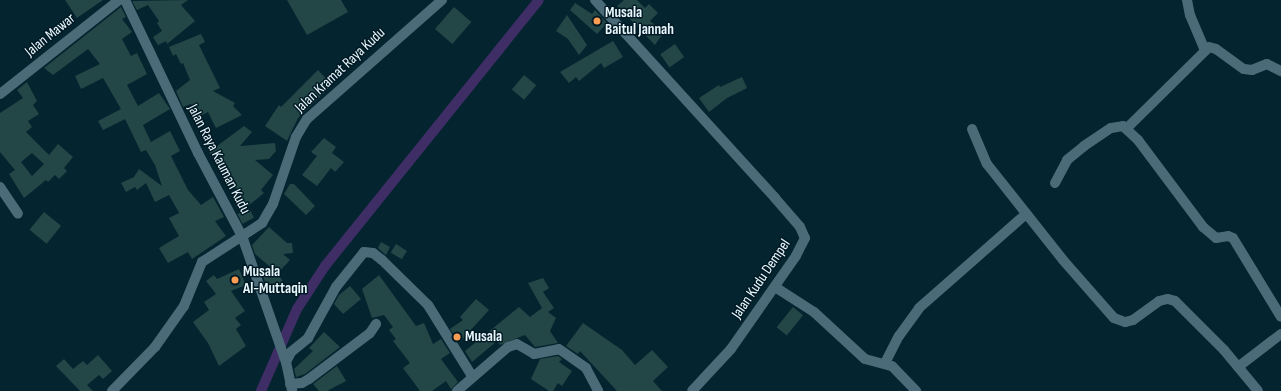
<!DOCTYPE html>
<html>
<head>
<meta charset="utf-8">
<style>
	body { margin:0 }
	#map { position:relative; width:1281px; height:391px; overflow:hidden; background:#04242f; font-family:"Sofia Sans Condensed",sans-serif }
	div>[style] { position:absolute }
	[style*='--x'] { left:calc(var(--x)*1px); top:calc(var(--y)*1px); width:calc(var(--w)*1px); rotate:calc(var(--a)*1deg) }
	.canal>* { height:10px; margin:-5px; padding:0 5px; transform-origin:5px; border-radius:5px; background:#3f2e66 }
	.building>* { inset:0; background:#234746; transform-origin:0 0 }
	.minor>* { height:10px; margin:-5px; padding:0 5px; transform-origin:5px; border-radius:5px; background:#4c6b79 }
	.dots>* { width:11px; height:11px; translate:-50% -50%; box-sizing:border-box; border:2px solid #001a25; border-radius:50% }
	span { translate:-50% -50%; white-space:nowrap; text-align:center; line-height:1.15; -webkit-text-stroke:3px #001a25; paint-order:stroke }
	.poi-label { font-size:15px; color:#e9f7fd; font-weight:700 }
	.left { translate:0 -50%; text-align:left }
	.street-label { font-size:15px; color:#e9f7fd }
</style>
</head>
<body>
<div id="map">
	<div class="canal">
		<div style="--x:261;--y:391;--w:90;--a:-66.3"></div>
		<div style="--x:297;--y:309;--w:51;--a:-56.9"></div>
		<div style="--x:325;--y:266;--w:341;--a:-51.2"></div>
	</div>
	<div class="building">
		<div style="clip-path:polygon(65px 0,103px 0,77px 18px)"></div>
		<div style="clip-path:polygon(188px 0,181px 5px,195px 21px,167px 44px,166px 41px,158px 45px,153px 37px,162px 31px,157px 23px,159px 21px,148px 5px,137px 10px,132px 1px)"></div>
		<div style="clip-path:polygon(287px 0,341px 0,348px 12px,307px 35px)"></div>
		<div style="clip-path:polygon(624px 0,637px 0,645px 8px,649px 4px,658px 13px,650px 21px,664px 32px,655px 45px,617px 6px)"></div>
		<div style="clip-path:polygon(575px 3px,592px 14px,595px 10px,607px 23px,597px 34px,570px 10px)"></div>
		<div style="clip-path:polygon(121px 7px,126px 17px,122px 19px,132px 32px,122px 39px,131px 56px,137px 53px,147px 74px,127px 85px,138px 106px,159px 93px,170px 109px,143px 125px,151px 142px,170px 131px,180px 151px,171px 156px,188px 190px,201px 205px,213px 197px,224px 217px,215px 221px,226px 236px,192px 259px,188px 252px,168px 263px,159px 248px,179px 236px,169px 218px,179px 213px,169px 195px,155px 202px,146px 183px,137px 190px,135px 187px,126px 192px,121px 183px,134px 177px,139px 169px,162px 186px,155px 165px,146px 150px,141px 152px,125px 119px,103px 130px,98px 121px,121px 109px,103px 78px,81px 89px,75px 76px,100px 64px,88px 49px,53px 75px,44px 68px)"></div>
		<div style="left:454px;top:7px;width:23px;height:29px;rotate:41deg"></div>
		<div style="clip-path:polygon(567px 15px,587px 45px,579px 55px,568px 39px,556px 31px)"></div>
		<div style="clip-path:polygon(201px 34px,205px 42px,199px 45px,220px 88px,213px 91px,235px 103px,233px 106px,242px 115px,216px 128px,208px 112px,198px 117px,191px 104px,183px 107px,176px 91px,190px 80px,183px 63px,181px 64px,176px 54px,173px 56px,169px 47px)"></div>
		<div style="clip-path:polygon(613px 41px,623px 57px,604px 68px,601px 63px,579px 81px,576px 77px,569px 83px,560px 72px)"></div>
		<div style="left:675px;top:44px;width:16px;height:18px;rotate:55deg"></div>
		<div style="clip-path:polygon(318px 70px,332px 85px,298px 118px,287px 141px,265px 126px,279px 105px,281px 107px)"></div>
		<div style="left:524px;top:75px;width:16px;height:19px;rotate:40deg"></div>
		<div style="clip-path:polygon(742px 77px,747px 88px,727px 98px,709px 112px,699px 98px,719px 85px,720px 87px)"></div>
		<div style="clip-path:polygon(evenodd,27px 82px,37px 101px,33px 105px,39px 114px,28px 121px,32px 127px,26px 132px,49px 155px,58px 144px,73px 157px,64px 168px,67px 171px,59px 179px,55px 175px,48px 182px,46px 180px,24px 198px,9px 174px,15px 170px,0 152px,0 113px,23px 98px,17px 90px,27px 82px,32px 153px,44px 164px,32px 176px,21px 162px,32px 153px)"></div>
		<div style="clip-path:polygon(244px 126px,252px 132px,240px 146px,275px 143px,276px 151px,269px 159px,255px 160px,273px 175px,261px 190px,264px 193px,247px 207px,236px 194px,239px 191px,226px 179px,209px 152px)"></div>
		<div style="clip-path:polygon(324px 138px,336px 147px,332px 153px,344px 162px,335px 172px,331px 168px,317px 186px,302px 175px,317px 156px,311px 152px)"></div>
		<div style="clip-path:polygon(290px 184px,294px 184px,315px 206px,306px 215px,284px 194px)"></div>
		<div style="left:249px;top:208px;width:11px;height:13px;rotate:63deg"></div>
		<div style="left:44px;top:212px;width:22px;height:23px;rotate:39deg"></div>
		<div style="clip-path:polygon(269px 227px,287px 243px,292px 243px,293px 253px,283px 254px,290px 260px,278px 273px,284px 284px,268px 291px,263px 276px,275px 271px,255px 254px,252px 245px)"></div>
		<div style="clip-path:polygon(381px 242px,390px 247px,386px 255px,378px 248px)"></div>
		<div style="left:396px;top:244px;width:13px;height:10px;rotate:32deg"></div>
		<div style="clip-path:polygon(239px 269px,246px 285px,231px 291px,245px 311px,235px 318px,241px 325px,236px 329px,246px 346px,219px 366px,208px 343px,193px 322px,209px 310px,204px 302px,216px 294px,206px 281px,214px 275px,217px 279px)"></div>
		<div style="clip-path:polygon(379px 275px,416px 326px,424px 323px,433px 344px,441px 339px,450px 353px,441px 359px,458px 382px,451px 389px,446px 381px,432px 391px,420px 391px,403px 368px,410px 363px,393px 341px,396px 339px,389px 330px,393px 327px,384px 315px,372px 318px,362px 289px)"></div>
		<div style="clip-path:polygon(543px 278px,549px 288px,543px 292px,554px 308px,548px 312px,556px 318px,550px 331px,558px 343px,535px 347px,525px 335px,500px 345px,497px 341px,472px 362px,465px 351px,519px 307px,530px 317px,542px 308px,528px 283px)"></div>
		<div style="clip-path:polygon(350px 286px,361px 299px,343px 314px,334px 304px,339px 295px)"></div>
		<div style="clip-path:polygon(476px 299px,489px 310px,459px 343px,450px 329px,463px 320px,460px 317px)"></div>
		<div style="left:793px;top:307px;width:13px;height:26px;rotate:39deg"></div>
		<div style="clip-path:polygon(583px 323px,622px 350px,635px 365px,652px 350px,668px 367px,653px 381px,662px 391px,617px 391px,580px 351px,578px 354px,566px 346px)"></div>
		<div style="clip-path:polygon(324px 332px,340px 347px,305px 374px,296px 377px,294px 369px,313px 351px,309px 348px)"></div>
		<div style="clip-path:polygon(98px 355px,112px 371px,103px 379px,99px 375px,87px 385px,93px 391px,80px 391px,56px 366px,64px 359px,73px 369px,83px 361px,87px 365px)"></div>
		<div style="clip-path:polygon(558px 356px,562px 359px,559px 362px,572px 371px,562px 386px,558px 383px,553px 391px,549px 391px,531px 379px,540px 359px)"></div>
		<div style="clip-path:polygon(337px 366px,346px 381px,327px 391px,319px 391px,313px 384px)"></div>
	</div>
	<div class="minor">
		<div style="--x:125;--y:0;--w:170;--a:64.5"></div>
		<div style="--x:198;--y:153;--w:94;--a:62.1"></div>
		<div style="--x:242;--y:236;--w:133;--a:70.8"></div>
		<div style="--x:286;--y:362;--w:30;--a:78"></div>
		<div style="--x:595;--y:0;--w:268;--a:47.7"></div>
		<div style="--x:775;--y:198;--w:38;--a:49"></div>
		<div style="--x:800;--y:227;--w:12;--a:66"></div>
		<div style="--x:805;--y:238;--w:20;--a:117"></div>
		<div style="--x:796;--y:256;--w:113;--a:125"></div>
		<div style="--x:731;--y:349;--w:57;--a:132.9"></div>
		<div style="--x:1187;--y:0;--w:15;--a:79"></div>
		<div style="--x:1190;--y:15;--w:38;--a:67"></div>
		<div style="--x:0;--y:94;--w:152;--a:-38.3"></div>
		<div style="--x:1127;--y:128;--w:115;--a:-44.6"></div>
		<div style="--x:1209;--y:47;--w:7;--a:16"></div>
		<div style="--x:1216;--y:49;--w:34;--a:36"></div>
		<div style="--x:1244;--y:69;--w:8;--a:7"></div>
		<div style="--x:1252;--y:70;--w:16;--a:-22"></div>
		<div style="--x:1267;--y:64;--w:16;--a:27"></div>
		<div style="--x:972;--y:129;--w:38;--a:67"></div>
		<div style="--x:987;--y:164;--w:122;--a:51.6"></div>
		<div style="--x:1063;--y:260;--w:77;--a:48.7"></div>
		<div style="--x:1114;--y:318;--w:12;--a:20"></div>
		<div style="--x:1125;--y:322;--w:8;--a:-14"></div>
		<div style="--x:1133;--y:320;--w:32;--a:-36"></div>
		<div style="--x:1159;--y:301;--w:9;--a:-13"></div>
		<div style="--x:1168;--y:299;--w:7;--a:16"></div>
		<div style="--x:1175;--y:301;--w:69;--a:45"></div>
		<div style="--x:1224;--y:350;--w:53;--a:50.3"></div>
		<div style="--x:1055;--y:183;--w:26;--a:-62"></div>
		<div style="--x:1067;--y:160;--w:22;--a:-39"></div>
		<div style="--x:1084;--y:146;--w:32;--a:-34"></div>
		<div style="--x:1111;--y:128;--w:12;--a:-9"></div>
		<div style="--x:1123;--y:126;--w:21;--a:43"></div>
		<div style="--x:1138;--y:140;--w:109;--a:53.2"></div>
		<div style="--x:1203;--y:227;--w:17;--a:40"></div>
		<div style="--x:1216;--y:238;--w:12;--a:-9"></div>
		<div style="--x:1228;--y:236;--w:5;--a:22"></div>
		<div style="--x:1233;--y:238;--w:92;--a:58.7"></div>
		<div style="--x:0;--y:187;--w:32;--a:56"></div>
		<div style="--x:775;--y:287;--w:46;--a:32.7"></div>
		<div style="--x:814;--y:312;--w:69;--a:42.7"></div>
		<div style="--x:865;--y:359;--w:28;--a:15"></div>
		<div style="--x:892;--y:366;--w:35;--a:46"></div>
		<div style="--x:286;--y:362;--w:11;--a:-63"></div>
		<div style="--x:291;--y:352;--w:22;--a:-39"></div>
		<div style="--x:308;--y:338;--w:58;--a:-61.2"></div>
		<div style="--x:336;--y:287;--w:45;--a:-51.3"></div>
		<div style="--x:364;--y:252;--w:9;--a:6"></div>
		<div style="--x:373;--y:253;--w:11;--a:38"></div>
		<div style="--x:382;--y:260;--w:64;--a:44.4"></div>
		<div style="--x:428;--y:305;--w:84;--a:58.2"></div>
		<div style="--x:885;--y:363;--w:30;--a:-63"></div>
		<div style="--x:899;--y:336;--w:34;--a:-54"></div>
		<div style="--x:919;--y:308;--w:142;--a:-41.3"></div>
		<div style="--x:1238;--y:367;--w:54;--a:-37.5"></div>
		<div style="--x:290;--y:384;--w:12;--a:-5"></div>
		<div style="--x:302;--y:383;--w:8;--a:-30"></div>
		<div style="--x:309;--y:379;--w:76;--a:-37"></div>
		<div style="--x:370;--y:333;--w:11;--a:-56"></div>
		<div style="--x:112;--y:391;--w:62;--a:-45.7"></div>
		<div style="--x:155;--y:347;--w:50;--a:-54.7"></div>
		<div style="--x:184;--y:306;--w:48;--a:-67.8"></div>
		<div style="--x:202;--y:262;--w:72;--a:-33"></div>
		<div style="--x:262;--y:223;--w:22;--a:-60"></div>
		<div style="--x:273;--y:204;--w:71;--a:-71.1"></div>
		<div style="--x:296;--y:137;--w:21;--a:-59"></div>
		<div style="--x:307;--y:119;--w:180;--a:-41.4"></div>
		<div style="--x:457;--y:391;--w:67;--a:-40.8"></div>
		<div style="--x:508;--y:347;--w:9;--a:-18"></div>
		<div style="--x:517;--y:344;--w:20;--a:30"></div>
		<div style="--x:534;--y:354;--w:25;--a:-11"></div>
		<div style="--x:559;--y:349;--w:33;--a:35"></div>
		<div style="--x:586;--y:368;--w:26;--a:62"></div>
	</div>
	<div class="dots">
		<div style="left:597px;top:21px;background:#fc9d53"></div>
		<div style="left:235px;top:280px;background:#fc9d53"></div>
		<div style="left:457px;top:337px;background:#fc9d53"></div>
	</div>
	<div class="poi-label">
		<span class="left" style="left:605px;top:21px">Musala<br>Baitul Jannah</span>
		<span class="left" style="left:243px;top:280px">Musala<br>Al-Muttaqin</span>
		<span class="left" style="left:465px;top:337px">Musala</span>
	</div>
	<div class="street-label">
		<span style="left:50px;top:35px;rotate:-39deg">Jalan Mawar</span>
		<span style="left:340px;top:70px;rotate:-43deg">Jalan Kramat Raya Kudu</span>
		<span style="left:219px;top:159px;rotate:63deg">Jalan Raya Kauman Kudu</span>
		<span style="left:761px;top:279px;rotate:-56deg">Jalan Kudu Dempel</span>
	</div>
</div>
</body>
</html>
